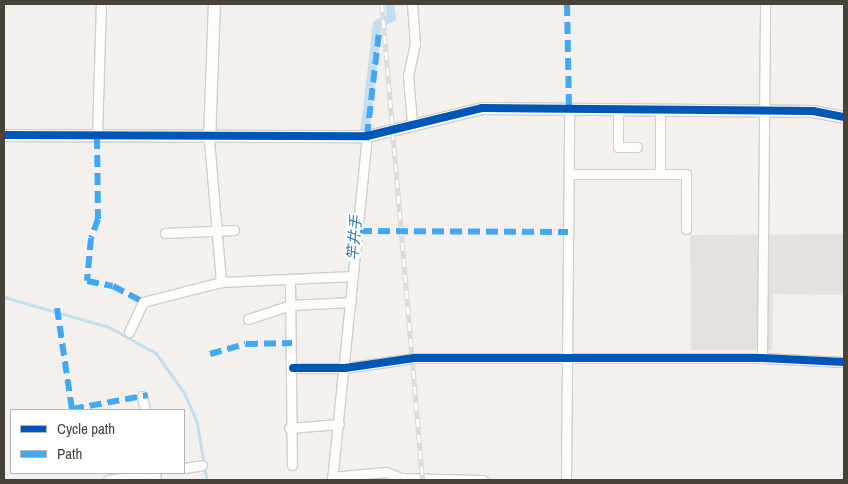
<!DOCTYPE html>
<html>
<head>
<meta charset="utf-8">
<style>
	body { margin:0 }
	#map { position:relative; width:848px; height:484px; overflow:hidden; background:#f3f0ed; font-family:"Archivo Narrow","Noto Sans JP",sans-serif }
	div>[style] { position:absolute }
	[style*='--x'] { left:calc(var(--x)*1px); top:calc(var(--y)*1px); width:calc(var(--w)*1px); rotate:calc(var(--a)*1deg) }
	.parking>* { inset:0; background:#e5e1de }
	.stream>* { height:2.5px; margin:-1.25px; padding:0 1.25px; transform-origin:1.25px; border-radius:1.25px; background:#c1dfee }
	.canal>* { height:9px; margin:-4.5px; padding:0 4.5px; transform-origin:4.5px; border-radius:4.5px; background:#c1dfee }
	.roads { filter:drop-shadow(1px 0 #d1cecb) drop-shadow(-1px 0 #d1cecb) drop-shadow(0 1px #d1cecb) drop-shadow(0 -1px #d1cecb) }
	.minor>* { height:9px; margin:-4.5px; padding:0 4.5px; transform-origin:4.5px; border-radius:4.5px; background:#fdfdfc }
	.tertiary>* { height:11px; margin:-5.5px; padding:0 5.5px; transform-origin:5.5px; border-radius:5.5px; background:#fdfdfc }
	.rail>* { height:4.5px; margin-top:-2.25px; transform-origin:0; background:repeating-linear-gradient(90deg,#fff 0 8px,#dadad9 0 16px); box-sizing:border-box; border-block:1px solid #dadad9 }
	.quiet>* { height:6px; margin-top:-3px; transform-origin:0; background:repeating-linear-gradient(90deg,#3fa9f5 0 12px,transparent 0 18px) }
	.cycleway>* { height:8px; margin:-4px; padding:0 4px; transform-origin:4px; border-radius:4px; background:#0057b8 }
	span { translate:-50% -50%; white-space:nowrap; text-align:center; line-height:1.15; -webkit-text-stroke:4.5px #fff; paint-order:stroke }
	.water-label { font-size:15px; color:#307ba3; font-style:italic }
	.frame { position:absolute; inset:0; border:5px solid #494239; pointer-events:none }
	.legend { position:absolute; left:10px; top:409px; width:175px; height:65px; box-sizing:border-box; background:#fff; border:1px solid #b6b3b0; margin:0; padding:6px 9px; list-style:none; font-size:15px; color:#494239 }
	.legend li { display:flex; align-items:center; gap:10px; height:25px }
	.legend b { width:25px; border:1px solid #b6b3b0 }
</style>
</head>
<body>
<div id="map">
	<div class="parking">
		<div style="clip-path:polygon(844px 234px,844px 295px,773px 294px,772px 350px,691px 350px,690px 235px)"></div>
	</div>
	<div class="stream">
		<div style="--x:4;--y:297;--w:109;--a:15.9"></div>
		<div style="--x:109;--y:327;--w:54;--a:29"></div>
		<div style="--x:156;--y:353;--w:48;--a:54.3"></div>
		<div style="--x:184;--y:392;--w:32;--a:66"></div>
		<div style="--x:197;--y:421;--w:60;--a:80.4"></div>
	</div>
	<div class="canal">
		<div style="--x:363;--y:141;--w:118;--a:-83.2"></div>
		<div style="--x:377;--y:24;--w:16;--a:-27"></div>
		<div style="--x:391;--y:17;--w:13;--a:-99"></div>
	</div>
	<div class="roads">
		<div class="minor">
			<div style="--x:618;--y:110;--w:37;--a:90"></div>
			<div style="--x:618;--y:147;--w:19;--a:0"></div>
			<div style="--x:412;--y:122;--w:46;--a:-95"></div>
			<div style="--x:408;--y:76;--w:33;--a:-78"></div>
			<div style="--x:415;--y:44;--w:40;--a:-94.3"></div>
			<div style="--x:97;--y:137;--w:133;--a:-88.3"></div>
			<div style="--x:209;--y:139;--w:144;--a:85.2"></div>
			<div style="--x:221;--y:282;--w:132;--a:-2.6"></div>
			<div style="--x:569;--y:174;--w:117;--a:0"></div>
			<div style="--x:686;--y:174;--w:55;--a:90"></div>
			<div style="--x:660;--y:174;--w:64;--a:-90"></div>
			<div style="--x:165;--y:233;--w:69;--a:-2.5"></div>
			<div style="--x:290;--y:279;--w:186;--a:89.4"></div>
			<div style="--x:248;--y:319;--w:45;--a:-18"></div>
			<div style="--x:291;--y:305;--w:60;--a:-2.9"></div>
			<div style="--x:129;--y:332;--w:33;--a:-65"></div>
			<div style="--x:143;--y:302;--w:81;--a:-14.4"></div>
			<div style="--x:762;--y:358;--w:354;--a:-89.5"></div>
			<div style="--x:293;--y:368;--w:52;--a:0"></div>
			<div style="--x:345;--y:368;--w:70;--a:-8.2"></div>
			<div style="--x:414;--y:358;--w:348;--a:0"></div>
			<div style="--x:762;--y:358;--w:82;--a:2.8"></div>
			<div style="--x:142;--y:396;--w:14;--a:78"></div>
			<div style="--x:289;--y:428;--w:50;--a:-4.6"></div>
			<div style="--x:184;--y:468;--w:18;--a:-9"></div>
			<div style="--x:332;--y:477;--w:54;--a:-5.3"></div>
			<div style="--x:386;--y:472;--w:16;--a:22"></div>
			<div style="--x:401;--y:478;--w:82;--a:1.4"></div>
			<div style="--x:108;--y:480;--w:48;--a:-8.5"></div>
			<div style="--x:155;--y:473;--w:7;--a:82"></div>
			<div style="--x:332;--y:480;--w:346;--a:-84.2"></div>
			<div style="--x:566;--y:480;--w:371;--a:-89.5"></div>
		</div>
		<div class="tertiary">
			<div style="--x:4;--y:135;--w:363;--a:0.2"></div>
			<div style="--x:367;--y:136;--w:118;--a:-13.7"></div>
			<div style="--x:482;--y:108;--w:331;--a:0.5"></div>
			<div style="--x:813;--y:111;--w:32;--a:11"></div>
			<div style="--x:209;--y:139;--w:135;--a:-87.9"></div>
		</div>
	</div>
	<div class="rail">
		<div style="--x:382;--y:4;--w:478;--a:85.1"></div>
	</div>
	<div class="quiet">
		<div style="--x:567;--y:4;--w:105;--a:88.9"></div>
		<div style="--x:367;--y:136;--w:104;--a:-83.4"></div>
		<div style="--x:97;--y:137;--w:82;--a:89.3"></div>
		<div style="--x:98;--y:219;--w:20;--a:110"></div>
		<div style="--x:91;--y:238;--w:43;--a:95.3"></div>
		<div style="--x:87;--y:281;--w:26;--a:11"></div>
		<div style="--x:113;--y:286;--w:34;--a:28"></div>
		<div style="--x:360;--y:231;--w:208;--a:0.3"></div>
		<div style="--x:57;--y:308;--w:102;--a:81.6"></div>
		<div style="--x:72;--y:409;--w:77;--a:-10.4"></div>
		<div style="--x:210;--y:354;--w:37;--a:-16"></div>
		<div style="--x:246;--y:344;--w:46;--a:-1.2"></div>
	</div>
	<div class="cycleway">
		<div style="--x:4;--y:135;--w:363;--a:0.2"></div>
		<div style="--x:367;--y:136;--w:118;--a:-13.7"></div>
		<div style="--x:482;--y:108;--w:331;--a:0.5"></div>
		<div style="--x:813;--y:111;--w:32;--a:11"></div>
		<div style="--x:293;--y:368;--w:52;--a:0"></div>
		<div style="--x:345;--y:368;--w:70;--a:-8.2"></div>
		<div style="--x:414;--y:358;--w:348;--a:0"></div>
		<div style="--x:762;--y:358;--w:82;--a:2.8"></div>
	</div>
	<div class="water-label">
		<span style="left:354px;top:238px;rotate:-85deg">竿井手</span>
	</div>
	<div class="frame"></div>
	<ul class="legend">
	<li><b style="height:6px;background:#0057b8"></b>Cycle path</li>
	<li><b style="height:6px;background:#3fa9f5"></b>Path</li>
	</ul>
</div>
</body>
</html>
